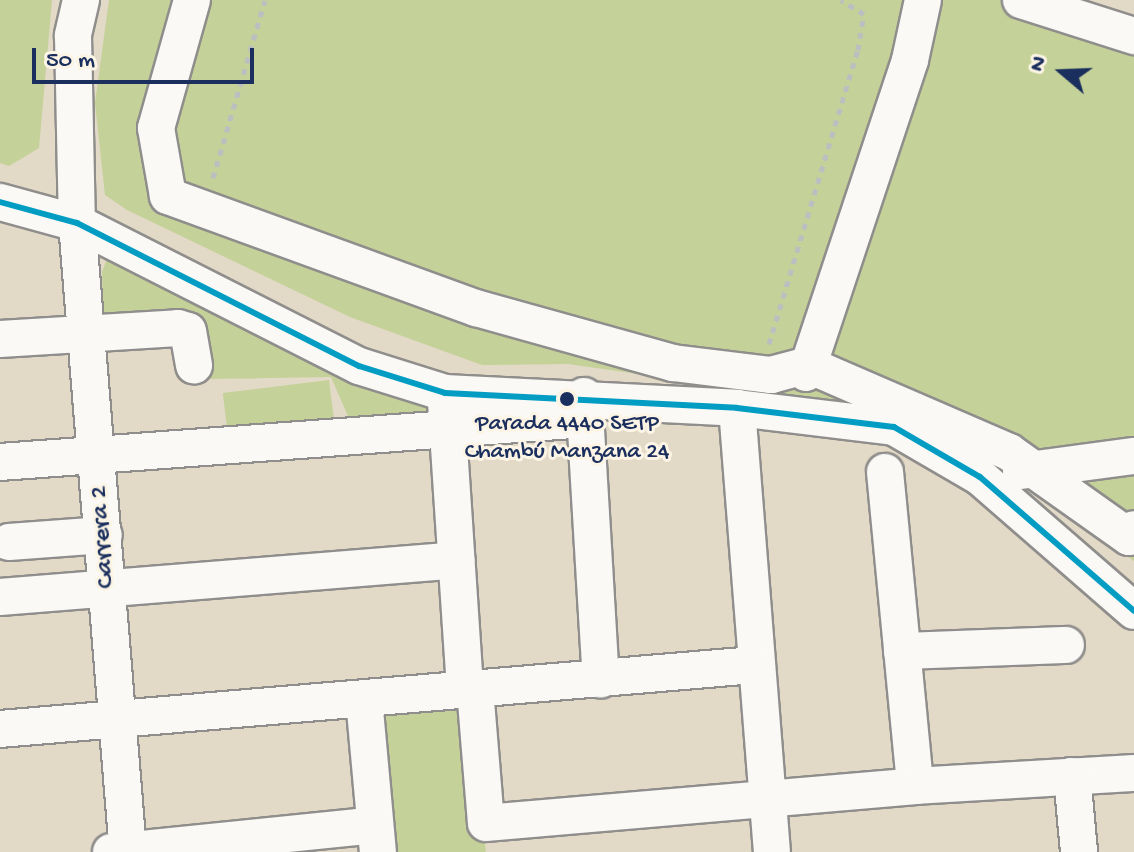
<!DOCTYPE html>
<html>
<head>
<meta charset="utf-8">
<style>
	body { margin:0 }
	#map { position:relative; width:1134px; height:852px; overflow:hidden; background:#e2d9c6; font-family:"Gochi Hand",sans-serif }
	div>[style] { position:absolute }
	[style*='--x'] { left:calc(var(--x)*1px); top:calc(var(--y)*1px); width:calc(var(--w)*1px); rotate:calc(var(--a)*1deg) }
	.green>* { inset:0; background:#c4d198; transform-origin:0 0 }
	.path>* { height:5px; margin-top:-2.5px; transform-origin:0; background:repeating-linear-gradient(90deg,#bdbebf 0 6px,transparent 0 12px) }
	.roads { filter:drop-shadow(2px 0 #8f8e8c) drop-shadow(-2px 0 #8f8e8c) drop-shadow(0 2px #8f8e8c) drop-shadow(0 -2px #8f8e8c) }
	.minor>* { height:36px; margin:-18px; padding:0 18px; transform-origin:18px; border-radius:18px; background:#fbf9f6 }
	.bus-1>* { height:6px; margin:-3px; padding:0 3px; transform-origin:3px; border-radius:3px; background:#039dc3 }
	.dots>* { width:22px; height:22px; translate:-50% -50%; box-sizing:border-box; border:4px solid #fcf5e5; border-radius:50% }
	span { translate:-50% -50%; white-space:nowrap; text-align:center; line-height:1.15; -webkit-text-stroke:6px #fcf5e5; paint-order:stroke }
	.bus-label { font-size:24px; color:#1b2f5e }
	.street-label { font-size:26px; color:#1b2f5e }
	.north { position:absolute; left:1022px; top:32px; width:80px; height:80px; -webkit-text-stroke:6px #fcf5e5; paint-order:stroke; rotate:289deg; font-size:22px; font-weight:700; line-height:32px; text-align:center; color:#1b2f5e }
	.north::after { content:''; display:block; margin:auto; width:28px; height:36px; background:#1b2f5e; clip-path:polygon(50% 0,100% 100%,50% 72%,0 100%) }
	.scale { position:absolute; left:32px; top:48px; width:222px; height:36px; box-sizing:border-box; border:4px solid #1b2f5e; border-top:0; padding-left:10px; font-size:24px; line-height:28px; white-space:nowrap; color:#1b2f5e; -webkit-text-stroke:6px #fcf5e5; paint-order:stroke }
</style>
</head>
<body>
<div id="map">
	<div class="green">
		<div style="clip-path:polygon(0 0,52px 0,39px 148px,9px 166px,0 163px)"></div>
		<div style="clip-path:polygon(109px 0,1065px 0,1134px 24px,1134px 561px,970px 447px,780px 394px,568px 364px,482px 365px,350px 317px,127px 210px,105px 195px,95px 103px)"></div>
		<div style="clip-path:polygon(110px 251px,435px 393px,436px 419px,351px 423px,331px 377px,203px 379px,191px 313px,103px 312px,102px 272px)"></div>
		<div style="left:329px;top:380px;width:49px;height:107px;rotate:83deg"></div>
		<div style="left:472px;top:695px;width:158px;height:102px;rotate:85deg"></div>
	</div>
	<div class="path">
		<div style="--x:213;--y:178;--w:185;--a:-73.7"></div>
		<div style="--x:769;--y:344;--w:307;--a:-73.2"></div>
		<div style="--x:858;--y:50;--w:36;--a:-81"></div>
		<div style="--x:864;--y:14;--w:27;--a:-149"></div>
	</div>
	<div class="roads">
		<div class="minor">
			<div style="--x:81;--y:0;--w:37;--a:103"></div>
			<div style="--x:73;--y:36;--w:187;--a:88.8"></div>
			<div style="--x:77;--y:223;--w:631;--a:85.36"></div>
			<div style="--x:192;--y:0;--w:133;--a:105.7"></div>
			<div style="--x:156;--y:128;--w:69;--a:80"></div>
			<div style="--x:168;--y:196;--w:328;--a:20"></div>
			<div style="--x:476;--y:308;--w:205;--a:15.6"></div>
			<div style="--x:673;--y:363;--w:99;--a:7"></div>
			<div style="--x:771;--y:375;--w:38;--a:-15"></div>
			<div style="--x:808;--y:365;--w:219;--a:23.4"></div>
			<div style="--x:1009;--y:452;--w:147;--a:35.3"></div>
			<div style="--x:1129;--y:537;--w:9;--a:-58"></div>
			<div style="--x:1021;--y:0;--w:119;--a:17.7"></div>
			<div style="--x:0;--y:202;--w:80;--a:15.3"></div>
			<div style="--x:77;--y:223;--w:316;--a:26.9"></div>
			<div style="--x:359;--y:366;--w:90;--a:17.4"></div>
			<div style="--x:445;--y:393;--w:292;--a:2.9"></div>
			<div style="--x:737;--y:408;--w:158;--a:6.9"></div>
			<div style="--x:894;--y:427;--w:99;--a:30.2"></div>
			<div style="--x:980;--y:477;--w:204;--a:41"></div>
			<div style="--x:0;--y:339;--w:178;--a:-3.5"></div>
			<div style="--x:178;--y:328;--w:10;--a:17"></div>
			<div style="--x:188;--y:331;--w:35;--a:80"></div>
			<div style="--x:806;--y:373;--w:330;--a:-71.6"></div>
			<div style="--x:910;--y:60;--w:61;--a:-77.8"></div>
			<div style="--x:584;--y:396;--w:284;--a:86.6"></div>
			<div style="--x:446;--y:402;--w:289;--a:86.2"></div>
			<div style="--x:737;--y:408;--w:445;--a:85.5"></div>
			<div style="--x:0;--y:462;--w:587;--a:-4.2"></div>
			<div style="--x:1021;--y:471;--w:114;--a:-7.6"></div>
			<div style="--x:885;--y:472;--w:315;--a:84.5"></div>
			<div style="--x:9;--y:542;--w:95;--a:-4.2"></div>
			<div style="--x:0;--y:597;--w:458;--a:-4.6"></div>
			<div style="--x:902;--y:651;--w:164;--a:-2.1"></div>
			<div style="--x:475;--y:689;--w:134;--a:85.3"></div>
			<div style="--x:486;--y:823;--w:431;--a:-4.9"></div>
			<div style="--x:915;--y:786;--w:219;--a:-3.4"></div>
			<div style="--x:364;--y:699;--w:154;--a:84.8"></div>
			<div style="--x:0;--y:729;--w:758;--a:-4.85"></div>
			<div style="--x:1072;--y:776;--w:76;--a:84.7"></div>
			<div style="--x:111;--y:852;--w:265;--a:-5.8"></div>
		</div>
	</div>
	<div class="bus-1">
		<div style="--x:0;--y:202;--w:80;--a:15.3"></div>
		<div style="--x:77;--y:223;--w:316;--a:26.9"></div>
		<div style="--x:359;--y:366;--w:90;--a:17.4"></div>
		<div style="--x:445;--y:393;--w:292;--a:2.9"></div>
		<div style="--x:737;--y:408;--w:158;--a:6.9"></div>
		<div style="--x:894;--y:427;--w:99;--a:30.2"></div>
		<div style="--x:980;--y:477;--w:204;--a:41"></div>
	</div>
	<div class="dots">
		<div style="left:567px;top:399px;background:#1b2f5e"></div>
	</div>
	<div class="bus-label">
		<span style="left:567px;top:439px">Parada 4440 SETP<br>Chambú Manzana 24</span>
	</div>
	<div class="street-label">
		<span style="left:104px;top:537px;rotate:-94deg">Carrera 2</span>
	</div>
	<div class="north">N</div>
	<div class="scale">50 m</div>
</div>
</body>
</html>
